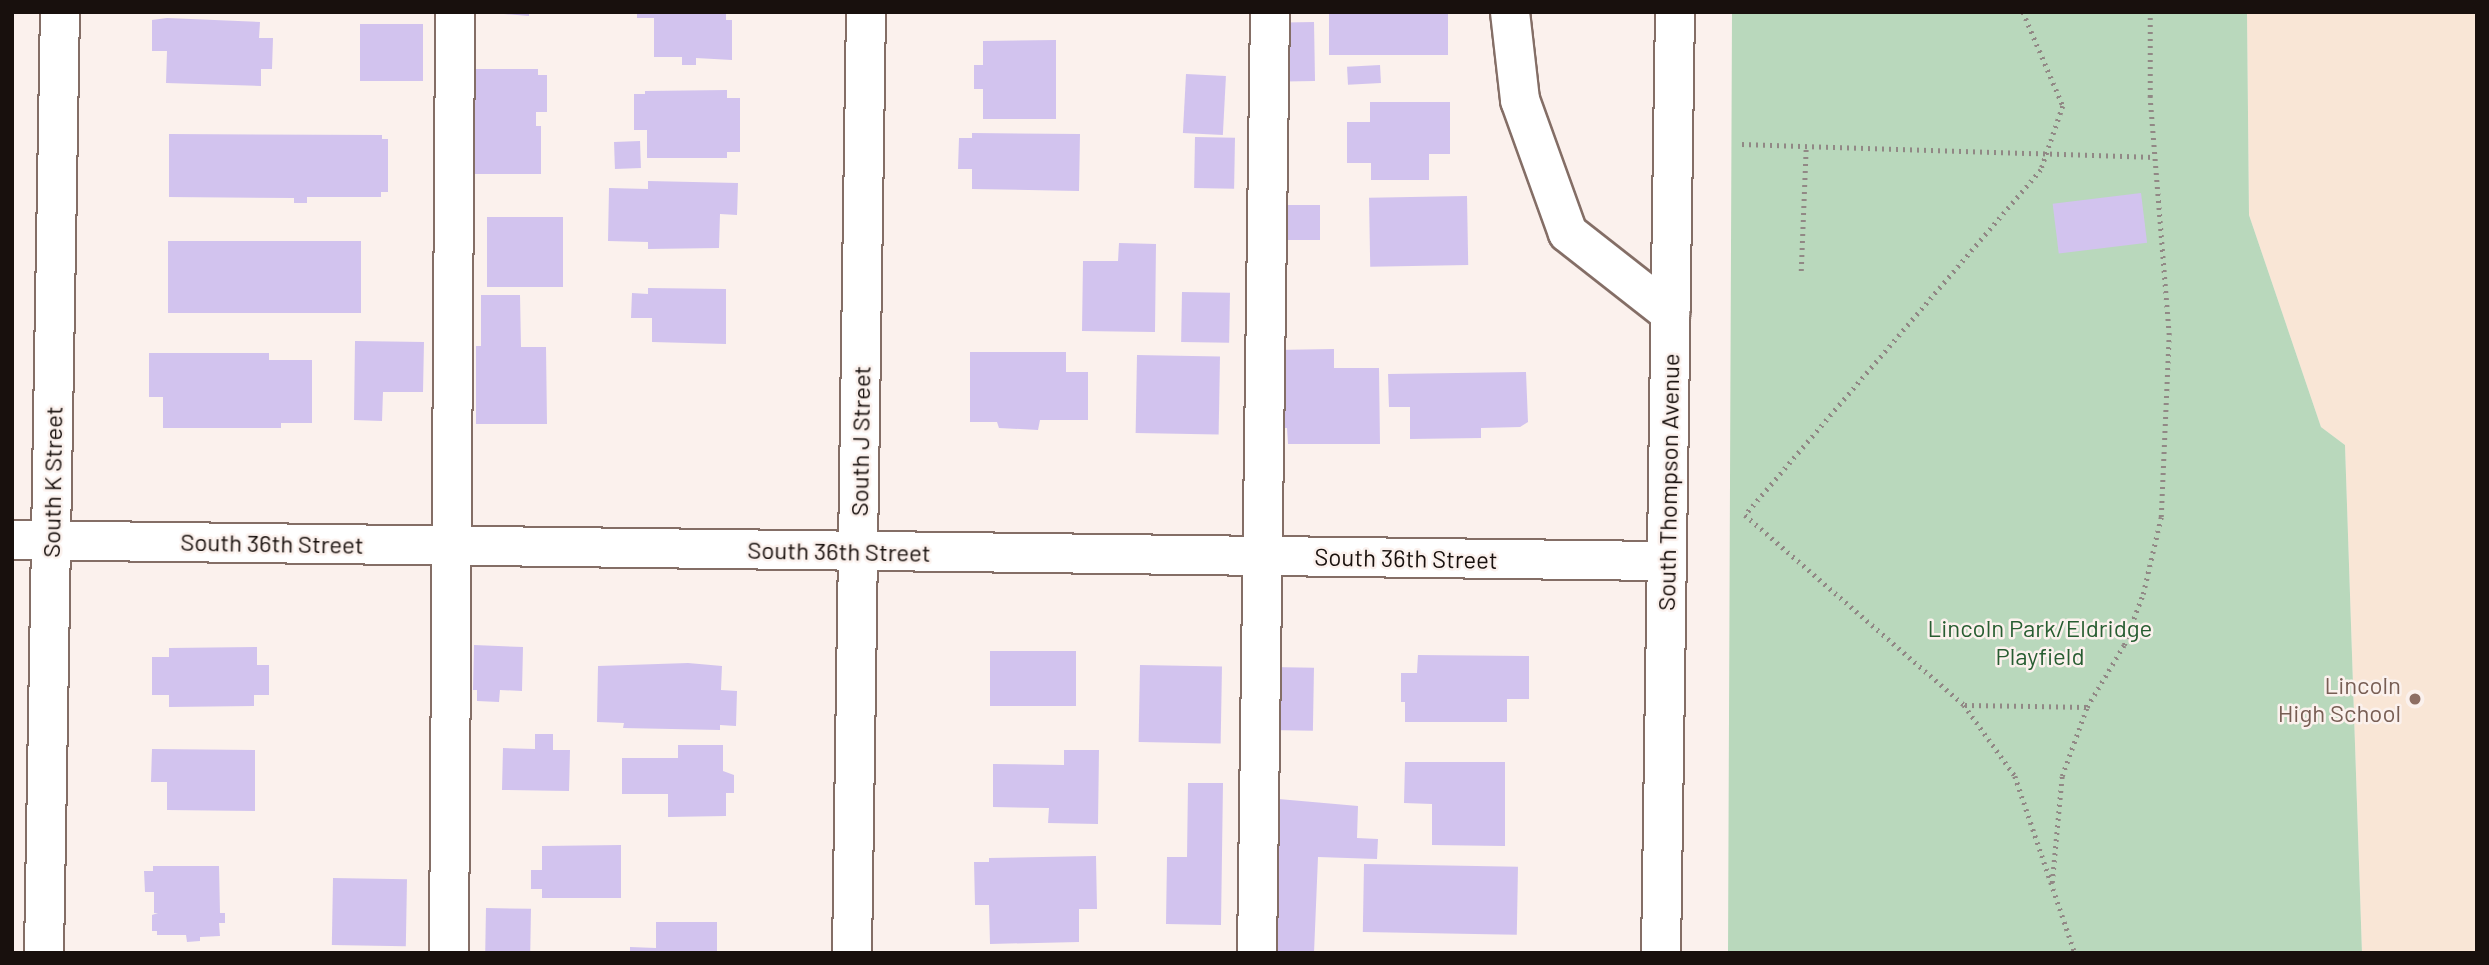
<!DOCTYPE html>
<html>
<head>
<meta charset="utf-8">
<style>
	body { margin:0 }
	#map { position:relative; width:2489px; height:965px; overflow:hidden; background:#fbf1ed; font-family:Barlow,sans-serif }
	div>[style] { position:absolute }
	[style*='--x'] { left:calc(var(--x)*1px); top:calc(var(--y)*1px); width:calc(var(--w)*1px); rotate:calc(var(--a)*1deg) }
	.education>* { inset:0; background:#f9e6d6 }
	.green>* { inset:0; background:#b9d8bc }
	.building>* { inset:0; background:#d2c3ee; transform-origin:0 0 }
	.path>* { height:4.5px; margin-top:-2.25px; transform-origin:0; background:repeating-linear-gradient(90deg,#918885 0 2px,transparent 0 7px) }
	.roads { filter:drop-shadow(2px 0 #846e66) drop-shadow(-2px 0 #846e66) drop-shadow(0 2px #846e66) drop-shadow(0 -2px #846e66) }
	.minor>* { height:38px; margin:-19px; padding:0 19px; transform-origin:19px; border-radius:19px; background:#fff }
	.major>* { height:38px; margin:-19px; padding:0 19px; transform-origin:19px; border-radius:19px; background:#fff }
	.dots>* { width:19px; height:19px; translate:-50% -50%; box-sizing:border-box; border:4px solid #fbf1ed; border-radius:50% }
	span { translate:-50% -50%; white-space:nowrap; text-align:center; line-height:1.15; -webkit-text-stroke:5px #fbf1ed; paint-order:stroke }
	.street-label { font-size:24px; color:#18100d }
	.park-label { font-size:24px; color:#275d31 }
	.education-label { font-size:24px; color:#785e54 }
	.right { translate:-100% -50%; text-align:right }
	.frame { position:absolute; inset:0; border:14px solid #18100d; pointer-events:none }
</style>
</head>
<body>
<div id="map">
	<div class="education">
		<div style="clip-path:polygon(2247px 12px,2477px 12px,2477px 953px,2362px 953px,2345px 445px,2321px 427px,2249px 215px)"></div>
	</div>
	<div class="green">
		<div style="clip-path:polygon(1732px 12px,2247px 12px,2249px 215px,2321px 427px,2345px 445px,2362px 953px,1728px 953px)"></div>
	</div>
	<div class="building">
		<div style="clip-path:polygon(479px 12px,529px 12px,529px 16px)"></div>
		<div style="clip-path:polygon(637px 12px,726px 12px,726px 20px,732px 20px,732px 60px,696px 58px,696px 65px,682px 65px,682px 57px,654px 57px,654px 18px,637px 18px)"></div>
		<div style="left:1329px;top:12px;width:119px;height:43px"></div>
		<div style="clip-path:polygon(167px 18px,260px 22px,259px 38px,273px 38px,272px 69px,261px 69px,261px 86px,166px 83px,167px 51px,152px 51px,152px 20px)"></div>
		<div style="left:1314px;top:22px;width:59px;height:45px;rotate:89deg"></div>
		<div style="left:360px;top:24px;width:63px;height:57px"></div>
		<div style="clip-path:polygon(1056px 40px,1056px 119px,983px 119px,983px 89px,974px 89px,974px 65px,983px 65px,983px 41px)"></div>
		<div style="left:1380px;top:65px;width:18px;height:33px;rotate:87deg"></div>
		<div style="clip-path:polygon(476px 69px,538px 69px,538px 75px,547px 75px,547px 112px,536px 112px,536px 126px,541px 126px,541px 174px,473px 174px)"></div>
		<div style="left:1186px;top:74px;width:40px;height:59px;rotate:3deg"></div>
		<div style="clip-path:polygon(727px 90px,727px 98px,740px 98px,740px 152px,727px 152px,727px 158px,647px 158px,647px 130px,634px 130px,634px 94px,645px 94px,645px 91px)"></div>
		<div style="clip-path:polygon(1370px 102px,1450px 102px,1450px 154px,1429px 154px,1429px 180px,1371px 180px,1371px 163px,1347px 163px,1347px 122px,1370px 122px)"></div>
		<div style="clip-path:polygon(972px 133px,1080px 134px,1079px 191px,972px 189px,972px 169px,958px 169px,959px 138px,972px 138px)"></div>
		<div style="clip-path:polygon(169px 134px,382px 135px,382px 139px,388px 139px,388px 192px,381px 192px,381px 197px,307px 197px,307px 203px,294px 203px,294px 198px,169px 197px)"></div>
		<div style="left:1195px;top:137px;width:40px;height:51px;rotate:1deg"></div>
		<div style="left:640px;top:141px;width:27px;height:26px;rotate:88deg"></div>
		<div style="clip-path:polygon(648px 181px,738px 183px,737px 215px,720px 214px,719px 248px,648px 249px,648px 242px,608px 241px,609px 188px,648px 189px)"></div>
		<div style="left:2141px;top:193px;width:50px;height:89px;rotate:83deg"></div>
		<div style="left:1467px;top:196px;width:69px;height:98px;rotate:89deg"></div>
		<div style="left:1274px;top:205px;width:46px;height:35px"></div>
		<div style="left:487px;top:217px;width:76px;height:70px"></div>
		<div style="left:168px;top:241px;width:193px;height:72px"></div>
		<div style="clip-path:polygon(1119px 243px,1156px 244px,1155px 332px,1082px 331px,1083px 261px,1118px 261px)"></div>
		<div style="clip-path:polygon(648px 288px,726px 289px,726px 344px,652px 342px,652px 318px,631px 318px,632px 293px,648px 294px)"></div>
		<div style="left:1182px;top:292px;width:48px;height:50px;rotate:1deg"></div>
		<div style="clip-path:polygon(481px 295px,520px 295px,521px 347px,546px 347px,547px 424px,476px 424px,476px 346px,481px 346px)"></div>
		<div style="clip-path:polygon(355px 341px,424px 342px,423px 392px,383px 392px,382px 421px,354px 420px)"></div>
		<div style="clip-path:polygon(1334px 349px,1334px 368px,1379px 368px,1380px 444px,1288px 444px,1287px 428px,1274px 428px,1274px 350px)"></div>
		<div style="clip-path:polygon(970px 352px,1066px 352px,1066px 372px,1088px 372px,1088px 420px,1040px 420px,1038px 430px,999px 428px,997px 422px,970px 422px)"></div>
		<div style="clip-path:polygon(149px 353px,269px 353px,269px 360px,312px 360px,312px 423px,281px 423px,281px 428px,163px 428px,163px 397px,149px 397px)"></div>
		<div style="left:1137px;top:355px;width:83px;height:78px;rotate:1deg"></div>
		<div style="clip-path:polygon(1526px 372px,1528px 422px,1520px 427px,1481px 428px,1481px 438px,1410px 439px,1410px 407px,1389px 407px,1388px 374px)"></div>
		<div style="clip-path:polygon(474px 645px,523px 647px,522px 691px,500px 690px,499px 702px,477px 701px,477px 690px,473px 690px)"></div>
		<div style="clip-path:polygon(257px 647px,257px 665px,269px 665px,269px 695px,254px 695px,254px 706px,169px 707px,169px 695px,152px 695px,152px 657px,169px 657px,169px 648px)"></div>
		<div style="left:990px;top:651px;width:86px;height:55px"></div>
		<div style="clip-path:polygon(1418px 655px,1529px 656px,1529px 699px,1507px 699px,1507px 722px,1405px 722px,1405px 702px,1401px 702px,1401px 673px,1417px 673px)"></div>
		<div style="clip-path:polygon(688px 663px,722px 666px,721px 690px,737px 691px,736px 726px,720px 725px,720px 730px,623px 728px,624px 723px,597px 722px,598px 666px)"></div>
		<div style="left:1140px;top:665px;width:82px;height:77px;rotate:1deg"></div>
		<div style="left:1270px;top:667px;width:44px;height:63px;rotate:1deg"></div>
		<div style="clip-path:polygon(535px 734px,553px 734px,553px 750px,570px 750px,569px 791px,502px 790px,503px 748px,535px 749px)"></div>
		<div style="clip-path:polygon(678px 745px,723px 745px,723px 771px,734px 775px,734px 793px,726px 793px,726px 816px,668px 817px,668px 794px,622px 794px,622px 758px,678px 758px)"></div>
		<div style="clip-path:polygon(152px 749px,255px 750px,255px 811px,167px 810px,167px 782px,151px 782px)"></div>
		<div style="clip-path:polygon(1064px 750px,1099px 750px,1098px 824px,1048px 823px,1049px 808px,993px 807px,993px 764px,1064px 765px)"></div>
		<div style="clip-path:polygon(1405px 762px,1505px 762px,1505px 846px,1432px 845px,1432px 804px,1404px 803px)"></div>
		<div style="clip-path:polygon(1188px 783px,1223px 783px,1221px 925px,1166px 924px,1167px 857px,1187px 857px)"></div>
		<div style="clip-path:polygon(1267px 798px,1358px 806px,1357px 838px,1378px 839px,1377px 859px,1318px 857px,1314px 953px,1269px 953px)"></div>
		<div style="clip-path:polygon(621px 845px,621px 898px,542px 898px,542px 889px,531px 889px,531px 870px,542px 870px,542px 846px)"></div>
		<div style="clip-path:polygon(1096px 856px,1097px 909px,1079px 909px,1079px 942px,990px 944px,989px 905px,975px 905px,974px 862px,989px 862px,989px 858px)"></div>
		<div style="left:1364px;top:864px;width:154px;height:68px;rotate:1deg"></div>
		<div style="clip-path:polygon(153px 866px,219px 866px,220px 913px,225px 913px,225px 923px,219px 923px,220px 936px,200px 937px,200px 941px,187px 942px,186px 935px,157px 935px,157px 931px,152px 931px,152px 915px,158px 913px,154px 913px,154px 892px,145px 892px,144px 871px,153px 871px)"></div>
		<div style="left:333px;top:878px;width:74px;height:67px;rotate:1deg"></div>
		<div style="left:486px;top:908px;width:45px;height:45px;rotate:1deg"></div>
		<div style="clip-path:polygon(656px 922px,717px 922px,717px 953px,630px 953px,630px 947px,656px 948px)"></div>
	</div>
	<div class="path">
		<div style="--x:2023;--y:12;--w:102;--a:66.9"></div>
		<div style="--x:2063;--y:106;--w:68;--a:109"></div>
		<div style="--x:2041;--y:170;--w:455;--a:130.6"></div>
		<div style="--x:1745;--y:515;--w:290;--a:40.9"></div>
		<div style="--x:1964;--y:705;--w:87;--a:54.3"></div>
		<div style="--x:2015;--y:776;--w:187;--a:71.3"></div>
		<div style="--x:1742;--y:144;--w:413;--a:1.8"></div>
		<div style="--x:1801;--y:271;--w:125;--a:-87.7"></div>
		<div style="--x:1965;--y:705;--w:122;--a:0.9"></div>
		<div style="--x:2052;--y:883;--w:107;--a:-84.7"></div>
		<div style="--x:2062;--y:776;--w:73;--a:-70.1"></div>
		<div style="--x:2087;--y:707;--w:72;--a:-59.2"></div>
		<div style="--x:2124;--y:645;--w:54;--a:-69.6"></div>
		<div style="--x:2143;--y:594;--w:79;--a:-76.8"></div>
		<div style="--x:2161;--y:517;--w:182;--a:-87.5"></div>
		<div style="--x:2169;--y:335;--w:239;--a:-94.6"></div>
		<div style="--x:2150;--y:97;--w:85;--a:-90"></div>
	</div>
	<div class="roads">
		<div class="minor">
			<div style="--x:1510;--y:12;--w:89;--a:83.5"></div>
			<div style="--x:1520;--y:100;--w:141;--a:70.2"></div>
			<div style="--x:1568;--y:233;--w:130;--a:38.1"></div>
			<div style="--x:12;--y:540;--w:1654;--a:0.73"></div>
			<div style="--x:44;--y:953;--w:941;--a:-89.03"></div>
			<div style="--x:449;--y:953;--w:941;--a:-89.63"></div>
			<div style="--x:852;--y:953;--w:941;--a:-89.15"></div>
			<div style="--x:1257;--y:953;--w:941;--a:-89.21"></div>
		</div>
		<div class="major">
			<div style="--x:1661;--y:953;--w:941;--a:-89.15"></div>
		</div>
	</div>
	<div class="dots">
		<div style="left:2415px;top:699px;background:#8d6e63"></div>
	</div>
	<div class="street-label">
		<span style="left:860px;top:441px;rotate:-89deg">South J Street</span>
		<span style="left:52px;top:482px;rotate:-89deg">South K Street</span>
		<span style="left:1668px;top:482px;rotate:-89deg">South Thompson Avenue</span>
		<span style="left:272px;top:543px;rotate:1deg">South 36th Street</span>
		<span style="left:839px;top:551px;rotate:1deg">South 36th Street</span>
		<span style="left:1406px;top:558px;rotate:1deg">South 36th Street</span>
	</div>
	<div class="park-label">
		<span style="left:2040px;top:642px">Lincoln Park/Eldridge<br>Playfield</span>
	</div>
	<div class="education-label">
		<span class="right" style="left:2401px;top:699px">Lincoln<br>High School</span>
	</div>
	<div class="frame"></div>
</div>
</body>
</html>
